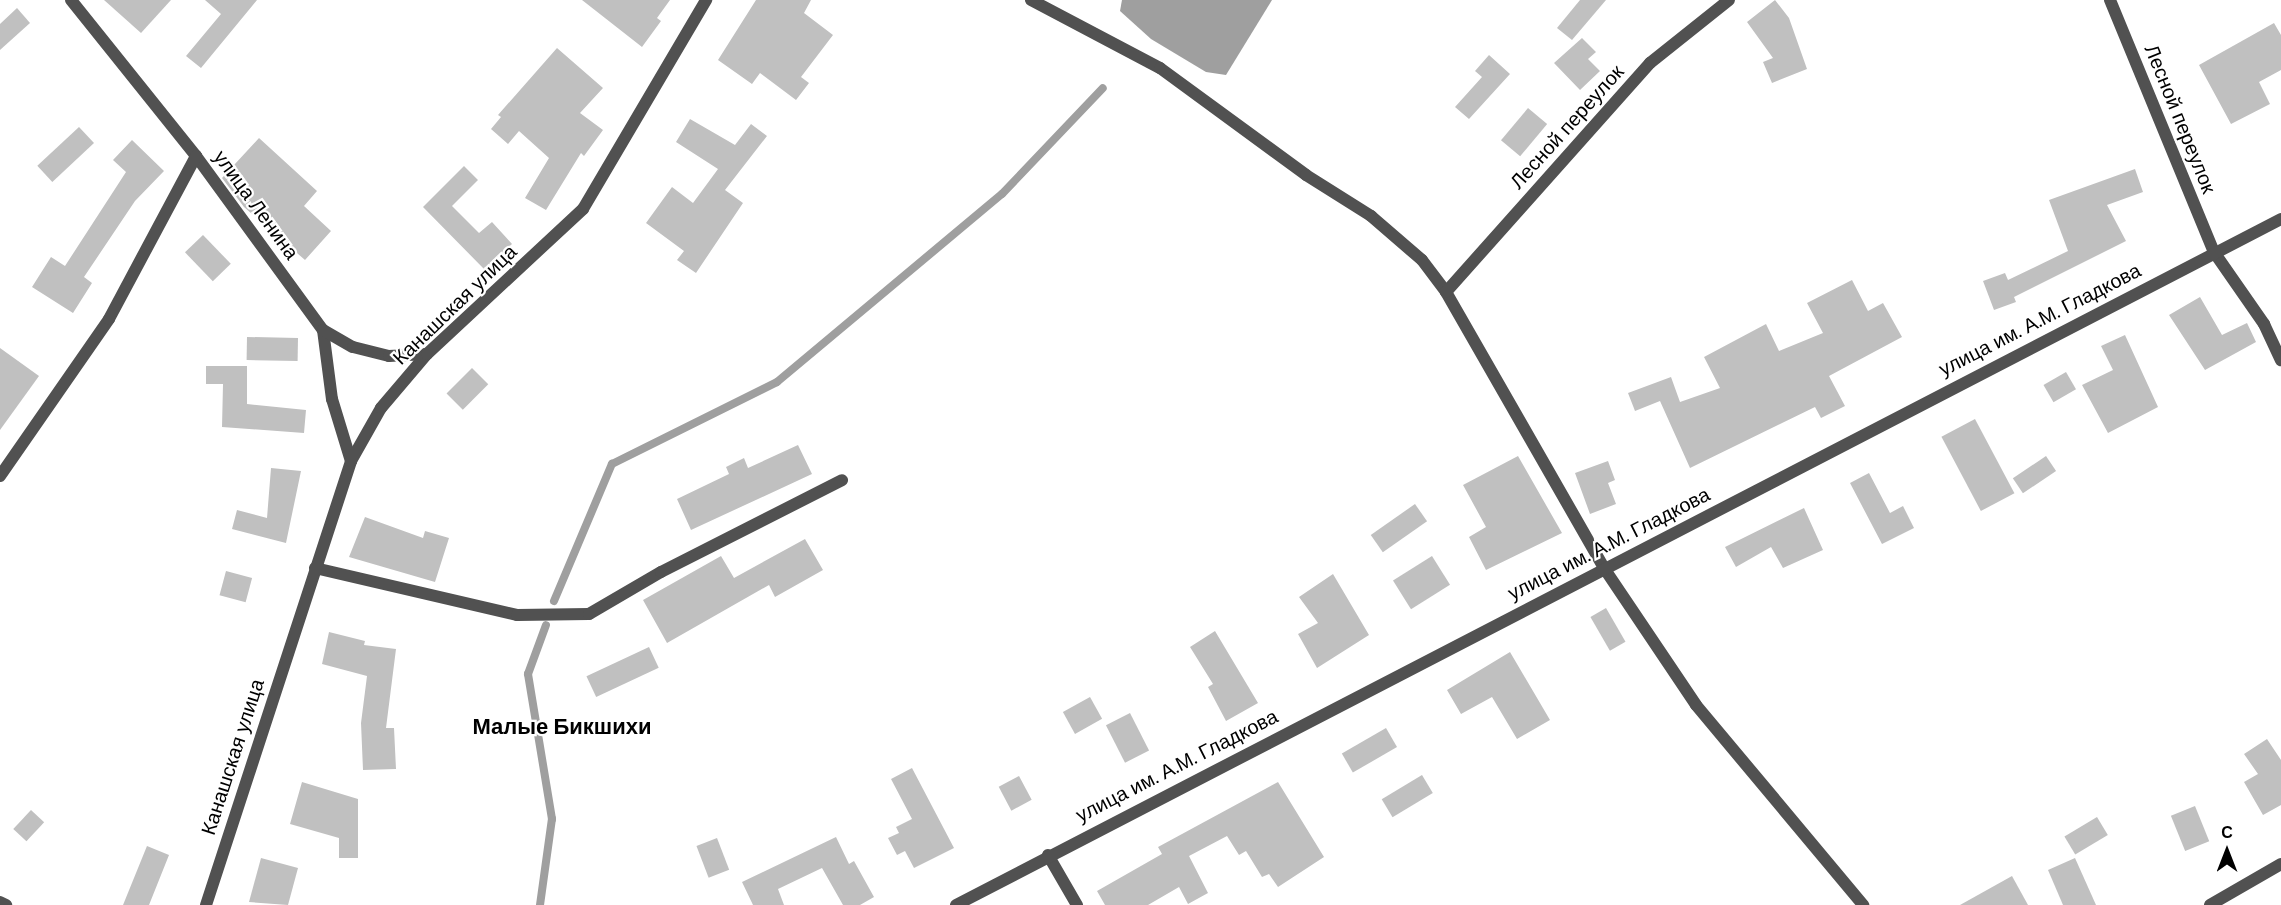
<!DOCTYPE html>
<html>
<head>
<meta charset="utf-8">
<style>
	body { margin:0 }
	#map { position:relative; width:2281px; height:905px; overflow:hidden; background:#fff; font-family:"DM Sans",sans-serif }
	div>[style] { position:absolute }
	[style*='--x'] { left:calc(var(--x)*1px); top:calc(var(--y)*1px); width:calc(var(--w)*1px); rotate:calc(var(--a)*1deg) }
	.water>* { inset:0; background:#9f9f9f }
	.stream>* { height:8px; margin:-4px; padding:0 4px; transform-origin:4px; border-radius:4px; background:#9f9f9f }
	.building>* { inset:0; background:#c0c0c0; transform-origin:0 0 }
	.lane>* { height:12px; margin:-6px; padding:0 6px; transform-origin:6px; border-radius:6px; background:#515151 }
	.street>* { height:12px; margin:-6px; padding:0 6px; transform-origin:6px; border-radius:6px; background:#515151 }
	span { translate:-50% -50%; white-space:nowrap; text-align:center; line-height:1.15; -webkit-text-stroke:4.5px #fff; paint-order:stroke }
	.street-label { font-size:20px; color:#000 }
	.quarter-label { font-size:22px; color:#000; font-weight:700 }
	.north { position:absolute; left:2197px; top:821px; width:60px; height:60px; -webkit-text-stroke:4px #fff; paint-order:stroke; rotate:0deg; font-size:16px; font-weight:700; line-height:24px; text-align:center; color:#000 }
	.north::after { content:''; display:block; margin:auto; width:21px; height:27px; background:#000; clip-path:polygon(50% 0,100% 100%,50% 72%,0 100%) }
</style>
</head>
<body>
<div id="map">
	<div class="water">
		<div style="clip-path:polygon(1122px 0,1272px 0,1226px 75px,1206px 72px,1151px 39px,1120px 11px)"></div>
	</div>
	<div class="stream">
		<div style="--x:554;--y:601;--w:149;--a:-67.1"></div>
		<div style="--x:612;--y:464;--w:184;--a:-26.4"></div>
		<div style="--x:777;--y:382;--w:293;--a:-39.9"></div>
		<div style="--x:1002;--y:194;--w:146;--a:-46.4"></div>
		<div style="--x:540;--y:905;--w:87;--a:-82.1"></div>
		<div style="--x:552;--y:819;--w:147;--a:-99.4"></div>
		<div style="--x:528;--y:674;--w:52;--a:-69.8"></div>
	</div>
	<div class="building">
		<div style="clip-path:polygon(104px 0,171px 0,141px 33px)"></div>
		<div style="clip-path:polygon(205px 0,257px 0,201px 68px,186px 56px,221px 14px)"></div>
		<div style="clip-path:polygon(582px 0,670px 0,657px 18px,661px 21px,642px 47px)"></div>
		<div style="clip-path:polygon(756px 0,811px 0,804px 13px,833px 35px,801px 77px,809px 83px,796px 100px,760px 73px,752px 84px,718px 60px)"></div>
		<div style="clip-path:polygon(1580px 0,1606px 0,1572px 40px,1557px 28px)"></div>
		<div style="clip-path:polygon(1775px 0,1789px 18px,1807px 69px,1772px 83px,1763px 62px,1773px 58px,1747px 22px)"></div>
		<div style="clip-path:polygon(17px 8px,30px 23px,0 50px,0 24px)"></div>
		<div style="clip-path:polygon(2274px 23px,2281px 35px,2281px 70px,2259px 82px,2270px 104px,2231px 124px,2199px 65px)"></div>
		<div style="clip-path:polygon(1582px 38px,1596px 52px,1588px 59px,1600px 71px,1580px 90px,1554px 63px)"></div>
		<div style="clip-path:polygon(557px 48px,603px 88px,580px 113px,603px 130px,584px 156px,581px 153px,546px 210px,525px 198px,549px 158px,519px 131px,508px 144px,491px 129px,501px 117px,498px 115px)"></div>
		<div style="clip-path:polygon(1489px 55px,1510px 74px,1469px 119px,1455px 107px,1482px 77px,1475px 71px)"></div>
		<div style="left:1528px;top:108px;width:25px;height:42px;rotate:40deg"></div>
		<div style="clip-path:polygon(690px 119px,735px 145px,751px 124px,767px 136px,725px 190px,743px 203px,696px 273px,677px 260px,684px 251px,646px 223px,672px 187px,693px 203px,718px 169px,676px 142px)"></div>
		<div style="left:79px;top:127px;width:22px;height:57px;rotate:47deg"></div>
		<div style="clip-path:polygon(259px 138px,317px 191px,304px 206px,331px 231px,305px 260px,244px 207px,222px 178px)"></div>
		<div style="clip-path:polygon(132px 140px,164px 171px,135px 201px,84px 277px,92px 283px,73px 313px,32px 287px,51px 257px,65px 266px,126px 172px,113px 160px)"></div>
		<div style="clip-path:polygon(464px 166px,478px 180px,452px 206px,479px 233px,492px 222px,512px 244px,484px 269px,423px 207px)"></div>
		<div style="clip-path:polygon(2135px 169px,2143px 192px,2107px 205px,2126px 241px,2014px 297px,2016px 302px,1994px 310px,1983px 281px,2005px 273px,2008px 280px,2068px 251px,2049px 200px)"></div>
		<div style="left:203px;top:235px;width:40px;height:25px;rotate:46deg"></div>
		<div style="clip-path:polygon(1852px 280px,1868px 311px,1883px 303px,1902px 337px,1829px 376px,1845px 406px,1821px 418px,1815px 407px,1690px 468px,1660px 401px,1635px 411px,1628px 393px,1671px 377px,1680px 402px,1720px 388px,1704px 357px,1766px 324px,1779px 351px,1823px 333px,1807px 303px)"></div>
		<div style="clip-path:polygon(2200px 297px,2222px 335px,2247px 323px,2256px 342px,2205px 370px,2169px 315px)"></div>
		<div style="clip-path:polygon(2125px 335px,2158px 407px,2108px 433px,2082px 385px,2113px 370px,2101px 346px)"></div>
		<div style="left:247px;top:337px;width:51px;height:23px;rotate:1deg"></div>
		<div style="clip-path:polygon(0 348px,39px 376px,0 430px)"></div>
		<div style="clip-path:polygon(206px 366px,247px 366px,247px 404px,306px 410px,304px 433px,222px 427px,223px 384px,206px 384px)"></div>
		<div style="left:472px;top:368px;width:23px;height:36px;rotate:45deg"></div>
		<div style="left:2066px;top:372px;width:20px;height:26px;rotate:60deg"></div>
		<div style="left:1975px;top:419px;width:84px;height:38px;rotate:62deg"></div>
		<div style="clip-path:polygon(798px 445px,812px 474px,691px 530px,677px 499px,729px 474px,726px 467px,744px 458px,748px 468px)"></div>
		<div style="clip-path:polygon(1518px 456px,1562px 533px,1486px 570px,1469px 537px,1486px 527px,1463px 485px)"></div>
		<div style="left:2046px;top:456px;width:18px;height:40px;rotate:56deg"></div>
		<div style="clip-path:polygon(1608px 461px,1615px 480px,1608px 483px,1616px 504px,1590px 514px,1575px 473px)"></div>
		<div style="clip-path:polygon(271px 468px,301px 471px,286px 543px,232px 529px,237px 510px,267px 518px)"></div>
		<div style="clip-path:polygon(1869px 473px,1890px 513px,1903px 506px,1914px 528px,1882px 544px,1850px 483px)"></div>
		<div style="left:1415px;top:504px;width:21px;height:54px;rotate:55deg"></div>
		<div style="clip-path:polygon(1804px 508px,1823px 550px,1783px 568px,1771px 547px,1736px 567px,1725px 547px)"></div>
		<div style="clip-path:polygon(365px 517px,423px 538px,425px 531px,449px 538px,435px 582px,349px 557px)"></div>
		<div style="clip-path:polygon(805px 539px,823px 570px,775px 597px,769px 585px,667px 643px,643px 600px,721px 556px,734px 578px)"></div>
		<div style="left:1432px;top:556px;width:34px;height:46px;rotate:58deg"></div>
		<div style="left:226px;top:571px;width:27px;height:25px;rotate:15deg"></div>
		<div style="clip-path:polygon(1333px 574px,1369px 635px,1317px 668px,1298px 634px,1318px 623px,1299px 597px)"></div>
		<div style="left:1606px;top:608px;width:39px;height:18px;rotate:60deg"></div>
		<div style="clip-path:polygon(1215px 631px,1258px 703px,1226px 721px,1208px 687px,1213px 684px,1190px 647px)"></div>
		<div style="clip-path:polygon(329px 632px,365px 641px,364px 645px,396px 649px,386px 728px,394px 728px,396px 769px,363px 770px,361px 723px,367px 676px,322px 664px)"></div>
		<div style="left:649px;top:647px;width:23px;height:69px;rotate:65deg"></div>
		<div style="clip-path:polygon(1510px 652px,1550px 720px,1517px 739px,1492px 697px,1461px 714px,1447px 690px)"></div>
		<div style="left:1090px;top:697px;width:25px;height:31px;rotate:61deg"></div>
		<div style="left:1130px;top:713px;width:42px;height:27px;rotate:63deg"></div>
		<div style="left:1386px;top:728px;width:22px;height:51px;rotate:60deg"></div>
		<div style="clip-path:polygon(2267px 739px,2281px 760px,2281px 805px,2263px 815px,2244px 782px,2258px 774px,2244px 754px)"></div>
		<div style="clip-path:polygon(912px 768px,954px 848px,914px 868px,905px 851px,897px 855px,888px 838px,899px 833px,896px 827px,912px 819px,891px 779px)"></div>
		<div style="left:1422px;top:775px;width:21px;height:47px;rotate:59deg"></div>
		<div style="left:1019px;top:776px;width:27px;height:23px;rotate:62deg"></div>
		<div style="clip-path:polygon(302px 782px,358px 799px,358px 858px,339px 858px,339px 838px,290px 824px)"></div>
		<div style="clip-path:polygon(1278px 782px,1324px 857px,1278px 887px,1269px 874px,1262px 877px,1246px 851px,1239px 855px,1227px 836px,1189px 856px,1208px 893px,1188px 904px,1179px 887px,1148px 905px,1105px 905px,1097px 891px,1162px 854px,1158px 847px)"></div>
		<div style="left:2195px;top:806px;width:38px;height:26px;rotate:68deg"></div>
		<div style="left:31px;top:810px;width:18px;height:26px;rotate:43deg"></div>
		<div style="left:2097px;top:817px;width:21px;height:38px;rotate:59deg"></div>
		<div style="clip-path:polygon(836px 837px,849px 864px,854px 861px,874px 897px,860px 905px,843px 905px,822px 868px,778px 889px,784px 905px,753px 905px,742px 882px)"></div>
		<div style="left:717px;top:838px;width:34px;height:22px;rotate:69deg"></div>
		<div style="clip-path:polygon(147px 846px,169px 855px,149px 905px,123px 905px)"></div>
		<div style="clip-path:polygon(261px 858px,298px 868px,288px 905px,249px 902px)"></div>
		<div style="clip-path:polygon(2075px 858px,2096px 905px,2063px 905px,2048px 870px)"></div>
		<div style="clip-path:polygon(2012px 876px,2028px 905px,1960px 905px)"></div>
	</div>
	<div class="lane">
		<div style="--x:1031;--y:0;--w:146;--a:27.8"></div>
		<div style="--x:1160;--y:68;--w:181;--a:36.2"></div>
		<div style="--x:1306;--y:175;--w:77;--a:32.2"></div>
		<div style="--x:1371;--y:216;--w:67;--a:40.8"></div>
		<div style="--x:1422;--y:260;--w:40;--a:53"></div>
		<div style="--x:1446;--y:292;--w:318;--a:60.2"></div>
		<div style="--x:1604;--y:568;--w:165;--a:56.1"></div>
		<div style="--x:1696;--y:705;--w:261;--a:50.1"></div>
		<div style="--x:2214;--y:252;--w:88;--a:55.2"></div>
		<div style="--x:2264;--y:324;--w:40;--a:65"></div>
		<div style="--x:1048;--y:855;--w:58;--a:59.9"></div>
	</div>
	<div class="street">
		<div style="--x:71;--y:0;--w:200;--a:51.3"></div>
		<div style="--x:196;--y:156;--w:215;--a:53.9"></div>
		<div style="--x:323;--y:330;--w:70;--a:82.6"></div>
		<div style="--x:332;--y:399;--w:65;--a:73"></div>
		<div style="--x:2110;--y:0;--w:273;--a:67.6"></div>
		<div style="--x:1446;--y:292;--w:307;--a:-48.3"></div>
		<div style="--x:1650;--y:63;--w:101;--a:-38.6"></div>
		<div style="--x:323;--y:330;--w:34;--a:30"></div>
		<div style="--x:353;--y:347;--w:37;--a:14"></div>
		<div style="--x:389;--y:356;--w:38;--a:-3"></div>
		<div style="--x:0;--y:476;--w:191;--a:-55.2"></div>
		<div style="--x:109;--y:319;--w:185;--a:-61.9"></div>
		<div style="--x:315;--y:568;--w:207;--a:13.1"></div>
		<div style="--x:517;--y:615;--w:72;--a:-0.8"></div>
		<div style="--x:589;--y:614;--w:83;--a:-30.3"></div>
		<div style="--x:661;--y:572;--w:203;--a:-26.9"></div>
		<div style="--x:0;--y:902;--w:7;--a:27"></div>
		<div style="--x:206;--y:905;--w:467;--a:-71.9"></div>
		<div style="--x:351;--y:461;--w:61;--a:-60.5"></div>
		<div style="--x:381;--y:408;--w:71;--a:-49.6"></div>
		<div style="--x:427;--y:354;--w:213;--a:-42.9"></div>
		<div style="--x:583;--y:209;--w:243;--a:-59.5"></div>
		<div style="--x:956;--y:905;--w:1492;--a:-27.37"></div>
		<div style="--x:2210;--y:905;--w:82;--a:-30"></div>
	</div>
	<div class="street-label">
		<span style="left:2180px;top:119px;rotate:68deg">Лесной переулок</span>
		<span style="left:1567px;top:127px;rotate:-48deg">Лесной переулок</span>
		<span style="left:256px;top:205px;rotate:54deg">улица Ленина</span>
		<span style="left:455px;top:305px;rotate:-44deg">Канашская улица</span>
		<span style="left:2040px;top:320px;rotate:-27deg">улица им. А.М. Гладкова</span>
		<span style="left:1609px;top:544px;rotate:-27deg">улица им. А.М. Гладкова</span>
		<span style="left:233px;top:757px;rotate:-72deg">Канашская улица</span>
		<span style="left:1177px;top:766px;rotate:-27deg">улица им. А.М. Гладкова</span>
	</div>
	<div class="quarter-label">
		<span style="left:562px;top:727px">Малые Бикшихи</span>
	</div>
	<div class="north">С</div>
</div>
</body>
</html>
